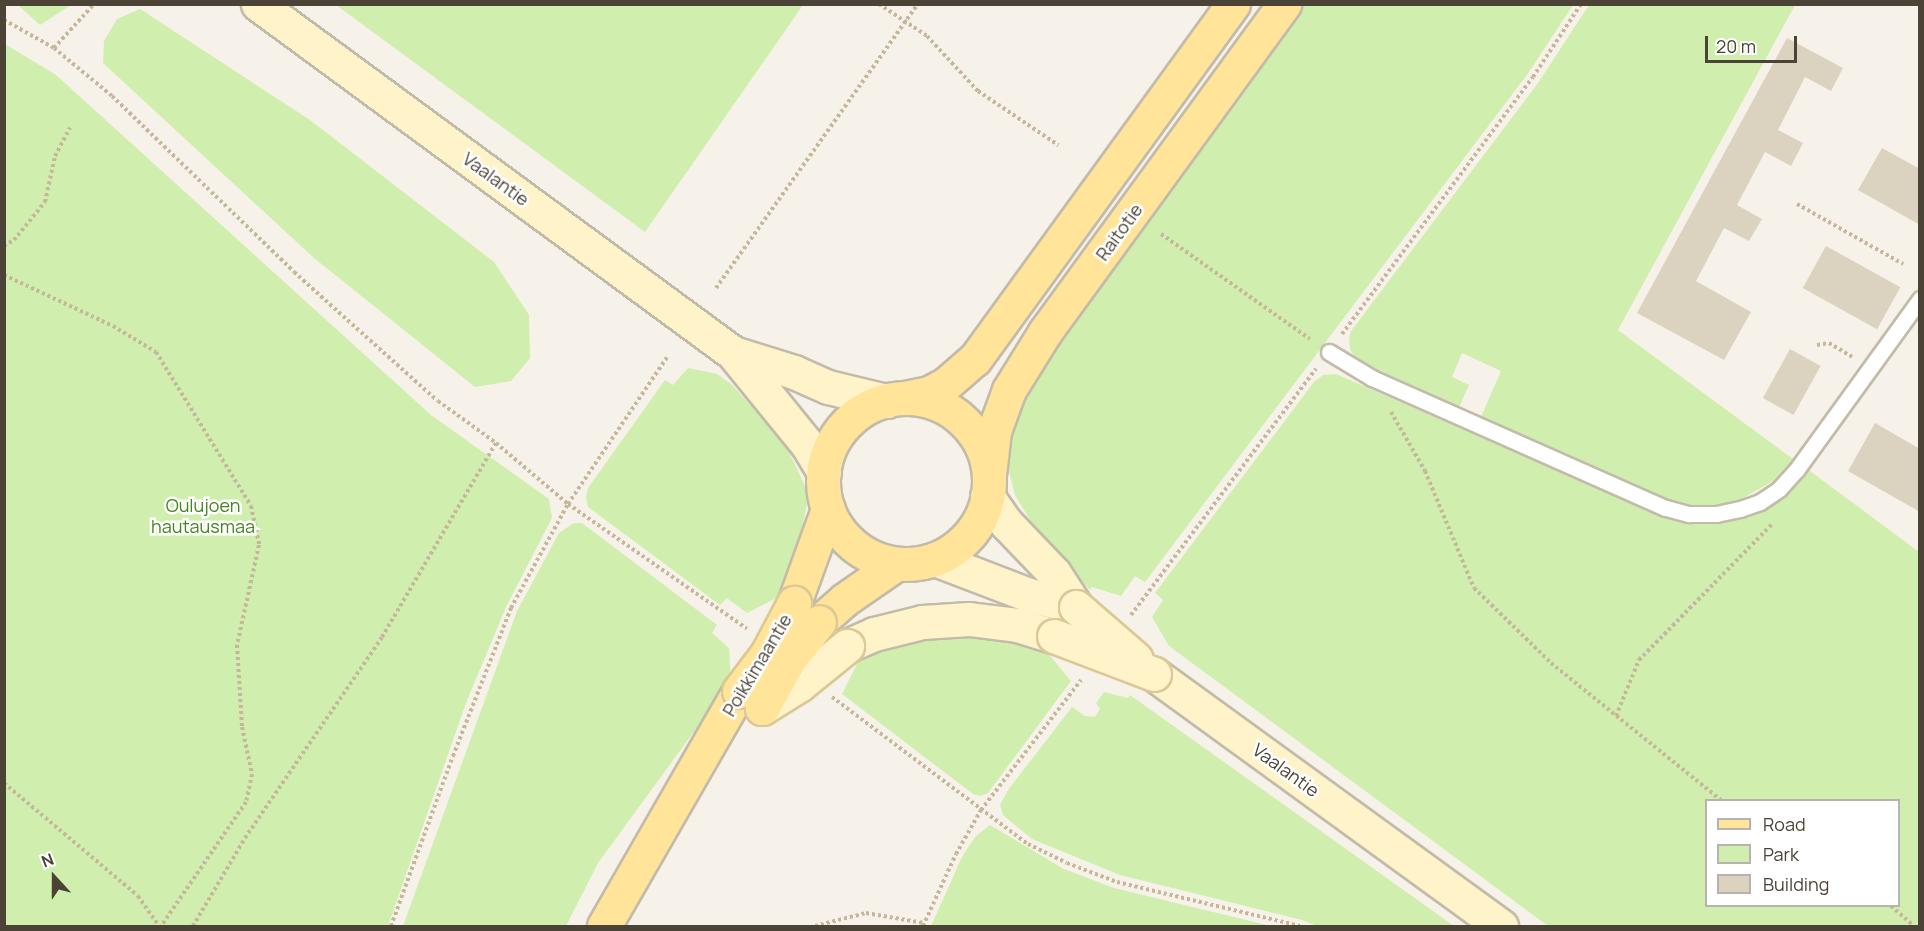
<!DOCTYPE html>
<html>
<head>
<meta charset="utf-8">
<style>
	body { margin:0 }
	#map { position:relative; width:1924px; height:931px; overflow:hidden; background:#f6f2e9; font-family:Manrope,sans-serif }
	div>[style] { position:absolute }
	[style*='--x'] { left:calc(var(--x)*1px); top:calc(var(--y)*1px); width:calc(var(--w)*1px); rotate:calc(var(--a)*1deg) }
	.green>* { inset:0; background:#d0eeae }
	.building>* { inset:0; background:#dcd2c0; transform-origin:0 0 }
	.path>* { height:4px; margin-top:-2px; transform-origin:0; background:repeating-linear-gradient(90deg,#c6b79a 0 3px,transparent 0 6px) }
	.roads { filter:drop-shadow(2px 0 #c3bbaa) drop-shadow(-2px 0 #c3bbaa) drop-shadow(0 2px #c3bbaa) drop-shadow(0 -2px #c3bbaa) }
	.lane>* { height:15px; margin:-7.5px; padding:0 7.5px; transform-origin:7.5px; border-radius:7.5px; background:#fff }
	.secondary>* { height:33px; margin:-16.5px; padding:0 16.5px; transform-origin:16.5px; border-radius:16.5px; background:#fff3ca }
	.primary>* { height:33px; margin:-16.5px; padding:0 16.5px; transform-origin:16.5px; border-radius:16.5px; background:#ffe499 }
	.primary>.ring { margin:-16.5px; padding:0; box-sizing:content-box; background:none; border:33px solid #ffe499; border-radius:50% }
	.bridges { filter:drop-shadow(2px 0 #dbc995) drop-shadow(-2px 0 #dbc995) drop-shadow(0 2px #dbc995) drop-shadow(0 -2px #dbc995) }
	.secondary-bridge>* { height:33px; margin:-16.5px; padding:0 16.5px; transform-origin:16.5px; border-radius:16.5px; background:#fff3ca }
	.primary-bridge>* { height:33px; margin:-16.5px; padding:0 16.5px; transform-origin:16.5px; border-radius:16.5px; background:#ffe499 }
	span { translate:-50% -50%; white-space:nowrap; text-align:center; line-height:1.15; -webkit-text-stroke:5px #fff; paint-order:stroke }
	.street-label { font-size:18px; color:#4b4336 }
	.park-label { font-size:18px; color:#468422 }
	.frame { position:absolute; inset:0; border:6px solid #4b4336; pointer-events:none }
	.legend { position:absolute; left:1705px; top:799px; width:195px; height:108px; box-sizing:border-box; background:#fff; border:2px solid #b7b4af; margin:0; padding:8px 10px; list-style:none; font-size:18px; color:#4b4336 }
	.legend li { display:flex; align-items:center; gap:12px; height:30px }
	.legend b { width:30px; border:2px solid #b7b4af }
	.north { position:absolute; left:24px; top:847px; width:60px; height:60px; -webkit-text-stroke:4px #fff; paint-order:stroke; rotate:339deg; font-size:16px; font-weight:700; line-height:24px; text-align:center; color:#4b4336 }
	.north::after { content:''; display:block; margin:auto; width:21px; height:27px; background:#4b4336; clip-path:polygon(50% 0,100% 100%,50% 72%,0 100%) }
	.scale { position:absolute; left:1705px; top:36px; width:92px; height:27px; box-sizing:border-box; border:3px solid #4b4336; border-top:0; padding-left:8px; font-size:18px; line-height:21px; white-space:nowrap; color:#4b4336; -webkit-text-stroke:4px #fff; paint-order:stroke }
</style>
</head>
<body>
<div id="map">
	<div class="green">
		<div style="clip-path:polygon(18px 5px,71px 5px,40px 25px)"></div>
		<div style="clip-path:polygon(336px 5px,803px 5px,645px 232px)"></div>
		<div style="clip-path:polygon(1297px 5px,1573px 5px,1529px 72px,1145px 582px,1135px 576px,1121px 596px,1092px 587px,1090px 590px,1036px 530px,1015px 495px,1009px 471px,1011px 435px,1023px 395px,1054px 340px)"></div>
		<div style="clip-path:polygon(1589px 5px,1795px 5px,1618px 330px,1793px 459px,1773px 481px,1738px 501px,1717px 506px,1693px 507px,1669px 500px,1481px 417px,1501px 371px,1462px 353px,1452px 377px,1469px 385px,1459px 407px,1364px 365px,1356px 359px,1350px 349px,1349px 338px,1351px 331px,1538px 83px)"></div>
		<div style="clip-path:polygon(140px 9px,310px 120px,494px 262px,529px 315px,530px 358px,511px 381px,475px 387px,314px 258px,103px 63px,104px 41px,117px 19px)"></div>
		<div style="clip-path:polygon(5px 44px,56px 75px,431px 415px,549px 499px,552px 518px,506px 607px,466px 703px,388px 926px,5px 926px)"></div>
		<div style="clip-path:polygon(688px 368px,717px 374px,731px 384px,784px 441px,805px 486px,807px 504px,800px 540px,780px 596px,747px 613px,727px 598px,720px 605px,588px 507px,586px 498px,588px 488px,665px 380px,673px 385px)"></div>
		<div style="clip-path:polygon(evenodd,1336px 374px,1663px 516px,1689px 522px,1719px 521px,1746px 515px,1764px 506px,1806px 468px,1919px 552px,1919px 926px,1548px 926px,1169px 646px,1152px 617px,1163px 600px,1155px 593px,1314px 382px,1323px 375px,1336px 374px,1706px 800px,1898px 800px,1898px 906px,1706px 906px,1706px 800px)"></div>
		<div style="clip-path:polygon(574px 523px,582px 523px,717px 625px,712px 633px,729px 648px,731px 681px,598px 863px,566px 926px,403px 926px,517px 611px,559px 533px)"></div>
		<div style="clip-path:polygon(967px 632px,1048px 648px,1046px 651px,1071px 681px,988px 793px,980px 796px,973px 794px,842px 694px,859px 660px,862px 662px,880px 649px,923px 636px)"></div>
		<div style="clip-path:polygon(1104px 692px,1128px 698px,1130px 695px,1454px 926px,1317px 926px,1302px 920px,1120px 875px,1032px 839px,1003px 815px,1000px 805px,1008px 790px,1072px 707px,1085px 716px,1095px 717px,1100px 709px,1096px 703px)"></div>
		<div style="clip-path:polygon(990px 825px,1064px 869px,1114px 888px,1271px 926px,931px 926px,962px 857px,975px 837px)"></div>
	</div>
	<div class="building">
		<div style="clip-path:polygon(1787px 38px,1843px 68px,1831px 91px,1805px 77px,1778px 130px,1803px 143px,1791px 166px,1765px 152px,1737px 205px,1762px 219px,1749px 241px,1724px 228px,1696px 281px,1751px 312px,1724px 360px,1637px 313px)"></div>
		<div style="clip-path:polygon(1882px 148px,1920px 169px,1920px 225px,1858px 190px)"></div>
		<div style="left:1826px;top:246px;width:85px;height:48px;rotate:29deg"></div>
		<div style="left:1790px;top:349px;width:35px;height:56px;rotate:29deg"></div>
		<div style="clip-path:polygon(1875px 423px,1920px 449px,1920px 512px,1848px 471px)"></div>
	</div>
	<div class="path">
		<div style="--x:879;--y:4;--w:58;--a:33.7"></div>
		<div style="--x:927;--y:36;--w:75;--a:47.2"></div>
		<div style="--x:978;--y:91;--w:97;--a:34"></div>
		<div style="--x:4;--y:20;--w:57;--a:29.2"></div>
		<div style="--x:54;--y:48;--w:75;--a:39.6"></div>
		<div style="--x:112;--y:96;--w:253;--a:44"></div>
		<div style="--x:294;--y:272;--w:193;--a:41.9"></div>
		<div style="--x:438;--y:401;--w:72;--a:35.9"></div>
		<div style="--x:496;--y:443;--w:94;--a:40.3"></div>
		<div style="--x:568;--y:504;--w:218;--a:34.9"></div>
		<div style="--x:54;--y:48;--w:59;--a:-47.7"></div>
		<div style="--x:1797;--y:204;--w:122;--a:29.5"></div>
		<div style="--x:1161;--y:234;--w:182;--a:35.2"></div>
		<div style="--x:4;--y:246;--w:12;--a:-31"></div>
		<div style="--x:14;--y:240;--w:49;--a:-50.8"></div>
		<div style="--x:45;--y:202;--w:47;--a:-77.7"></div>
		<div style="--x:55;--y:156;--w:32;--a:-62"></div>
		<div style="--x:4;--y:275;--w:120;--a:25.1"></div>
		<div style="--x:113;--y:326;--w:50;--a:31.2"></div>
		<div style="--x:156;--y:352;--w:181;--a:58.3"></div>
		<div style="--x:251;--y:506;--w:40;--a:78"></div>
		<div style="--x:259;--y:545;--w:102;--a:102.4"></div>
		<div style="--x:237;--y:645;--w:82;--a:86.5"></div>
		<div style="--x:242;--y:727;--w:48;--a:78"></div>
		<div style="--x:252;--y:774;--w:29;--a:102"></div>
		<div style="--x:246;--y:802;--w:150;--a:124.4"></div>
		<div style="--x:716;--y:288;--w:349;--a:-54.6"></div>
		<div style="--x:1342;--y:334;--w:320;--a:-53.4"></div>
		<div style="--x:1533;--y:77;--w:87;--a:-56.7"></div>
		<div style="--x:1817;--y:345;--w:12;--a:-9"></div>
		<div style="--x:1829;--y:343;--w:27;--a:31"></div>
		<div style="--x:1391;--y:412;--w:68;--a:60"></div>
		<div style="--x:1425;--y:471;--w:127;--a:67.3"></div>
		<div style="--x:1474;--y:588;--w:107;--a:44.2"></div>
		<div style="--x:1551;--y:663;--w:218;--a:38.9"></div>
		<div style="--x:1131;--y:615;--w:308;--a:-53.1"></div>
		<div style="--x:832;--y:697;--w:245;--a:36.9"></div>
		<div style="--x:1028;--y:844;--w:43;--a:26"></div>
		<div style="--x:1067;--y:863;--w:53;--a:20.8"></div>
		<div style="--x:1117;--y:882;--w:188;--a:13.5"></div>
		<div style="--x:1616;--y:716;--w:61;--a:-67.7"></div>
		<div style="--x:1639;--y:660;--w:190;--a:-45.6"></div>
		<div style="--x:4;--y:783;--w:175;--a:40.1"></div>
		<div style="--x:138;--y:896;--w:37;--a:55"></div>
		<div style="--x:1891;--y:906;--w:30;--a:41"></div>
		<div style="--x:193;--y:926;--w:102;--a:-59.4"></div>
		<div style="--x:245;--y:838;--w:243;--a:-55.7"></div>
		<div style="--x:382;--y:637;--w:225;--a:-59.6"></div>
		<div style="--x:391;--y:926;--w:181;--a:-70"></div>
		<div style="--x:453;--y:756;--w:159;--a:-68.6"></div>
		<div style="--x:511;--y:608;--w:119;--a:-61.3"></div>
		<div style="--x:568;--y:504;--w:177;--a:-56"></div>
		<div style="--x:815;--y:926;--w:53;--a:-14.3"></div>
		<div style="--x:866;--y:913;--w:59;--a:9.8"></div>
		<div style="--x:923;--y:926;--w:79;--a:-65.4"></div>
		<div style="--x:956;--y:854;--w:51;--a:-60.4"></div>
		<div style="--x:981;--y:810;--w:164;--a:-52.4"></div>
	</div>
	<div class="roads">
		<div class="lane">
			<div style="--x:1329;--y:352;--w:50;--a:31.2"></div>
			<div style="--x:1372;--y:378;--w:321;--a:23.9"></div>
			<div style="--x:1666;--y:508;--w:24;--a:15"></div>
			<div style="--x:1689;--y:514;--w:27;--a:0"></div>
			<div style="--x:1716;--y:514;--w:25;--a:-12"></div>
			<div style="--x:1740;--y:509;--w:21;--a:-19"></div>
			<div style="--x:1760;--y:502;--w:23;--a:-34"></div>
			<div style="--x:1779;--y:489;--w:27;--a:-48"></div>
			<div style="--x:1797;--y:469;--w:210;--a:-54.1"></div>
		</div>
		<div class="secondary">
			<div style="--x:258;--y:4;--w:589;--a:36.31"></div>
			<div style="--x:733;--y:353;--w:117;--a:50.9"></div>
			<div style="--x:807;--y:444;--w:33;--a:59"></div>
			<div style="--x:733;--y:353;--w:64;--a:17.3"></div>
			<div style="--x:794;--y:372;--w:37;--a:24"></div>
			<div style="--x:828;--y:387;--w:60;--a:13.6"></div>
			<div style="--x:987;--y:496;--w:33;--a:55"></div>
			<div style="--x:1006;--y:523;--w:69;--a:46.2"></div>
			<div style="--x:1054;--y:573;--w:40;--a:57.1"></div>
			<div style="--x:935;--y:559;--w:101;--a:21"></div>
			<div style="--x:1029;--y:595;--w:49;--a:14.3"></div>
			<div style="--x:847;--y:646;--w:30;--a:-24"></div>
			<div style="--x:874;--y:634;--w:49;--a:-14"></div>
			<div style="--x:922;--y:622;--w:47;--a:-3.7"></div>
			<div style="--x:969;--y:619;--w:48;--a:7.1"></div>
			<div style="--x:1017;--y:625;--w:39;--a:17"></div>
			<div style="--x:1154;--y:674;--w:429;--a:36"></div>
		</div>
		<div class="primary">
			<div style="--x:905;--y:398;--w:25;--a:-12"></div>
			<div style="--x:929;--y:393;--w:19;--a:-28"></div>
			<div style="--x:946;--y:384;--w:38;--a:-41"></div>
			<div style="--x:975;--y:359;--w:439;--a:-54"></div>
			<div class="ring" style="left:823px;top:398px;width:133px;height:133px"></div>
			<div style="--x:989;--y:475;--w:44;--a:-83.5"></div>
			<div style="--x:994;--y:431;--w:44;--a:-69.9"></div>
			<div style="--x:1009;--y:390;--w:68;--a:-58.2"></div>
			<div style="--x:1045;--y:332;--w:406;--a:-53.9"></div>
			<div style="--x:794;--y:603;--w:100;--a:-70.1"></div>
			<div style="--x:819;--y:622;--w:33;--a:-41"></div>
			<div style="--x:844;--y:600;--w:63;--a:-34.7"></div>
			<div style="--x:604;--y:926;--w:271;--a:-60.1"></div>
		</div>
	</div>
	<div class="bridges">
		<div class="secondary-bridge">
			<div style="--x:1076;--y:607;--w:79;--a:40.9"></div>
			<div style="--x:1054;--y:636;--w:107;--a:20.8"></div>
			<div style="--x:762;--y:708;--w:44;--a:-31.9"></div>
			<div style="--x:799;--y:685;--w:62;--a:-39.1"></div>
		</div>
		<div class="primary-bridge">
			<div style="--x:739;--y:691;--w:46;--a:-52.9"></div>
			<div style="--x:767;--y:654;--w:58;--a:-62.1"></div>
			<div style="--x:762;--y:708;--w:57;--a:-60.8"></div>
			<div style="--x:790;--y:658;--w:46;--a:-51.1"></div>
		</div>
	</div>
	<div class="street-label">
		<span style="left:496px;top:179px;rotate:36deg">Vaalantie</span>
		<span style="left:1119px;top:232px;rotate:-54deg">Raitotie</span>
		<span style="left:757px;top:665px;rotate:-59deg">Poikkimaantie</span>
		<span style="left:1286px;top:770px;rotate:36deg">Vaalantie</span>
	</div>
	<div class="park-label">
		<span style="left:203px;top:516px">Oulujoen<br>hautausmaa</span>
	</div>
	<div class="frame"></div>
	<ul class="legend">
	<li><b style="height:8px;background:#ffe499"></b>Road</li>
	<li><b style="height:16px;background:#d0eeae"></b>Park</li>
	<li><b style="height:16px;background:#dcd2c0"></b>Building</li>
	</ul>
	<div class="north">N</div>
	<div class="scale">20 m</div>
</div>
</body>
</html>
